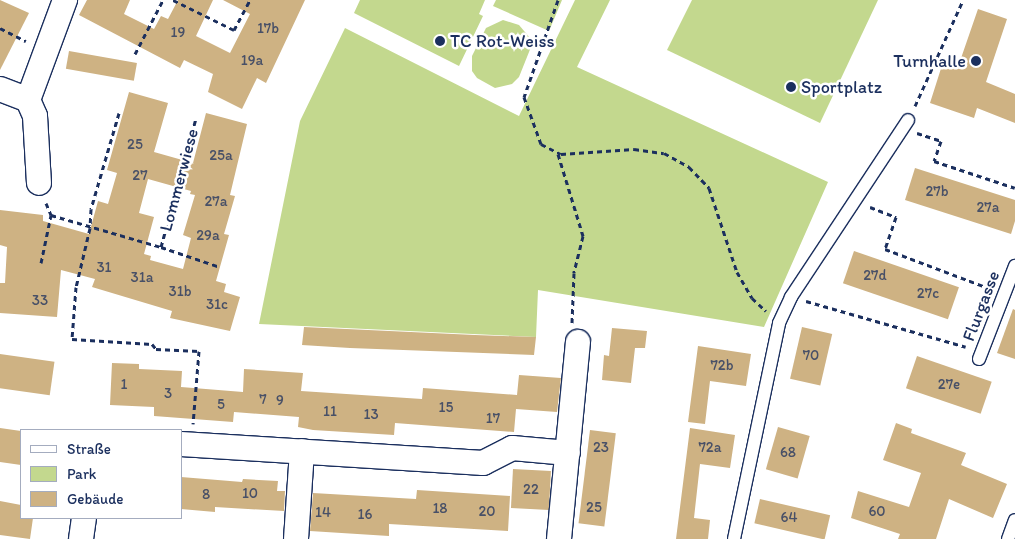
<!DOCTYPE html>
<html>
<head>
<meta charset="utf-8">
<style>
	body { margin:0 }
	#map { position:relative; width:1015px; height:539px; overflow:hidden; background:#fff; font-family:Itim,sans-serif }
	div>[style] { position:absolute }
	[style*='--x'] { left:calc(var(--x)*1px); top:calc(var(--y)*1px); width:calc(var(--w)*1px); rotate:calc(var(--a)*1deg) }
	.green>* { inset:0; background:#c3d88e }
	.building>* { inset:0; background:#ceb283; transform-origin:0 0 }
	.path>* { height:3px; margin-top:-1.5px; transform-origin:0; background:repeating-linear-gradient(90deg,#1b2f5e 0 5px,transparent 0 9px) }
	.roads { filter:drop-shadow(1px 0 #1b2f5e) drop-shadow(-1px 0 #1b2f5e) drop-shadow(0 1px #1b2f5e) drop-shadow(0 -1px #1b2f5e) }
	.lane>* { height:12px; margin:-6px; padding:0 6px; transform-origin:6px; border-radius:6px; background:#fff }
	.street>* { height:24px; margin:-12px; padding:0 12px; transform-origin:12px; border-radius:12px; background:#fff }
	.dots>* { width:14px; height:14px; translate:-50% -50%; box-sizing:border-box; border:2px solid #fff; border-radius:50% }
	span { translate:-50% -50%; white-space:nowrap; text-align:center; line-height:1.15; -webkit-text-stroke:5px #fff; paint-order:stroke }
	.number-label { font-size:15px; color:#485067 }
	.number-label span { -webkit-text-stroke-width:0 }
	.poi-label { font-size:18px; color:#1b2f5e }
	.left { translate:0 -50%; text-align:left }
	.right { translate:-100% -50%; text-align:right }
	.street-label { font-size:18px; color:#1b2f5e }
	.legend { position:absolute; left:20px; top:429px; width:162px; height:90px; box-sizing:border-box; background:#fff; border:1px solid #a4acbf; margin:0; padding:6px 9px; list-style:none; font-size:15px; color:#1b2f5e }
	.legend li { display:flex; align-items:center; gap:10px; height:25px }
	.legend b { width:25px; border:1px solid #a4acbf }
</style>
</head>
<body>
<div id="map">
	<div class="green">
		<div style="clip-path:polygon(360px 0,485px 0,479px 14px,483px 16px,459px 66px,354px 13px)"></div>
		<div style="clip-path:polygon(496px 0,562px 0,549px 31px,493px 6px)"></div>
		<div style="clip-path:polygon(575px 0,610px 0,577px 67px,828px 182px,764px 327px,538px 290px,536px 337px,259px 324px,300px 121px,345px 28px,519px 116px)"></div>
		<div style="clip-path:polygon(692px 0,878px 0,820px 123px,667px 50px)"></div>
		<div style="clip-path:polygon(503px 20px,519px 25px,530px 38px,531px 47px,519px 77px,512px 84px,495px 88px,477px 78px,472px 71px,472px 56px,486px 28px)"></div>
	</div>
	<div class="building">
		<div style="clip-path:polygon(0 0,29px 13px,0 70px)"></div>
		<div style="clip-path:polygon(87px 0,130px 0,124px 14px,154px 29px,161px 16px,168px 19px,178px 0,213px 0,196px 36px,230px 53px,250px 14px,223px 0,305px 0,266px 83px,257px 78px,242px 109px,208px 92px,213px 74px,184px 60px,180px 68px,79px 15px)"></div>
		<div style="clip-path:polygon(978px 9px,1007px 19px,986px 82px,1015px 94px,1015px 123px,977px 108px,974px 118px,930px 103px,944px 59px,959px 64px)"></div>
		<div style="left:69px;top:51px;width:69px;height:18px;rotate:10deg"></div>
		<div style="clip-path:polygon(evenodd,129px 92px,168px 103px,154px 152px,193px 163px,206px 113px,247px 124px,230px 195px,235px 196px,224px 234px,229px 235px,216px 281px,226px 284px,224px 292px,240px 297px,230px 331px,170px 318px,172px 311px,92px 287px,95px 279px,61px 270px,57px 317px,0 313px,0 283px,5px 283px,7px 247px,0 245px,0 210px,43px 215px,43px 221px,89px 234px,98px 201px,108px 204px,117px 173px,107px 170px,129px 92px,148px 179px,191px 191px,190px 194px,195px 195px,183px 235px,191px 238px,183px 269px,150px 260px,151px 256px,144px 254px,154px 217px,139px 213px,148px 179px)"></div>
		<div style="clip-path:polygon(915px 168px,1015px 200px,1015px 221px,1011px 234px,905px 200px)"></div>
		<div style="left:854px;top:251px;width:111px;height:34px;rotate:19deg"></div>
		<div style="clip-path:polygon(1013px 309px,1015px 310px,1015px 359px,997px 353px)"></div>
		<div style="clip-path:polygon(304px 327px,475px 335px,536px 337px,534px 355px,350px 348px,302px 345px)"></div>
		<div style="left:802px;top:327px;width:31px;height:53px;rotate:13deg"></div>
		<div style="clip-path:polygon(612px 328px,647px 331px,645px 348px,635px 348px,631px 383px,602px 380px,604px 355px,609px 356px)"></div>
		<div style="clip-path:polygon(698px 346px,751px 354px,746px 386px,710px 381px,705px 424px,688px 422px)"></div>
		<div style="left:0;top:354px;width:55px;height:34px;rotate:8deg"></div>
		<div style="left:917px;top:356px;width:79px;height:34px;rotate:19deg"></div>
		<div style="clip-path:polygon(112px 363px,139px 364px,139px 369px,182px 371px,181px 387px,243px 392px,244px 369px,303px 373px,301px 391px,422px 399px,423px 388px,517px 395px,519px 375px,561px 378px,557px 412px,516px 409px,514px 432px,395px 423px,394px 435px,313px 430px,298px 427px,299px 417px,234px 412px,233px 422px,154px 416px,154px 407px,110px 405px)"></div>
		<div style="clip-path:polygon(896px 423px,912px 429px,911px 433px,966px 453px,961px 465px,1007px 484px,993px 518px,949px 499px,936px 539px,898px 539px,900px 534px,851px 518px,858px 491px,909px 507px,921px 473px,883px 460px)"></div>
		<div style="left:778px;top:427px;width:33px;height:44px;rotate:16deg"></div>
		<div style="clip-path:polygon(0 428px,21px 431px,21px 465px,0 462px)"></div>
		<div style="clip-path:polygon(690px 428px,735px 435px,730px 468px,700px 464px,694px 518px,710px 520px,708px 539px,676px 539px)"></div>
		<div style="left:590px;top:430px;width:26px;height:94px;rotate:7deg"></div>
		<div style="left:513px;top:469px;width:38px;height:39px;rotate:3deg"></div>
		<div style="clip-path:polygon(181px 477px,242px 482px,243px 479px,278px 481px,277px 491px,285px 491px,284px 511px,215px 507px,215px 512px,181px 509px)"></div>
		<div style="clip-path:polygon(417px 490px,510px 496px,508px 531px,389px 524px,389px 536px,310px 531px,313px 493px,416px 499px)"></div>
		<div style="left:760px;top:499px;width:72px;height:25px;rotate:13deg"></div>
		<div style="clip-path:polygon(0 501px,21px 505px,21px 518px,33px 518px,30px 539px,0 535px)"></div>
	</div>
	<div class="path">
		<div style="--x:173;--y:0;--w:68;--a:26.2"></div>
		<div style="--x:234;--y:30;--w:34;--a:-62"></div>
		<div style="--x:558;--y:0;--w:103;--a:109.3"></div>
		<div style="--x:524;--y:97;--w:50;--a:70.1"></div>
		<div style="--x:541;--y:144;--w:22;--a:27"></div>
		<div style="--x:561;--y:154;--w:73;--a:-3.9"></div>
		<div style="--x:634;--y:149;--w:30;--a:8"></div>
		<div style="--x:664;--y:153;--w:29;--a:29"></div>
		<div style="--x:689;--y:167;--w:29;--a:46"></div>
		<div style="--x:709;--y:188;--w:89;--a:71.6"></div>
		<div style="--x:737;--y:272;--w:30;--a:60"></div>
		<div style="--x:752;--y:298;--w:19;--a:43"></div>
		<div style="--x:0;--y:28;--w:29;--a:27"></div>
		<div style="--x:135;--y:54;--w:61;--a:-62.6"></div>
		<div style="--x:915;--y:106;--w:116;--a:-65.6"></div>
		<div style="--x:119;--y:113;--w:100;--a:106.3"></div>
		<div style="--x:91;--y:209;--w:19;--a:93"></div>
		<div style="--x:90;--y:228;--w:61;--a:103.3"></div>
		<div style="--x:76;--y:287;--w:52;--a:94.4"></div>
		<div style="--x:72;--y:339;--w:80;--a:3.6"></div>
		<div style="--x:152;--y:344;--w:6;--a:51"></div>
		<div style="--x:156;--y:349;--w:43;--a:2.7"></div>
		<div style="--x:199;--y:351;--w:73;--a:94.7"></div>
		<div style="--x:917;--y:133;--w:25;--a:18"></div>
		<div style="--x:941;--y:141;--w:21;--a:109"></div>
		<div style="--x:934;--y:161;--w:85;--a:18.4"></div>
		<div style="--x:558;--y:154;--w:86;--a:73"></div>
		<div style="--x:583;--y:236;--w:38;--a:104"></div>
		<div style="--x:574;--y:273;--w:50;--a:92.3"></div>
		<div style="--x:46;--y:203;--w:13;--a:67"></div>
		<div style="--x:51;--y:215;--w:115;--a:16.2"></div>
		<div style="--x:161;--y:247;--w:134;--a:-74.8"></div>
		<div style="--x:870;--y:207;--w:28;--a:21"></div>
		<div style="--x:896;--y:217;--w:34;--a:109"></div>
		<div style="--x:885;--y:249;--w:111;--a:20.6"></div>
		<div style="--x:161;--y:247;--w:62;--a:18.7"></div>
		<div style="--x:41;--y:263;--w:49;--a:-78.2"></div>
		<div style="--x:806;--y:301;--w:166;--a:16"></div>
	</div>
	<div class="roads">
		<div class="lane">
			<div style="--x:979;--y:359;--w:100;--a:-68.8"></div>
			<div style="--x:734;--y:539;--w:221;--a:-78.2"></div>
			<div style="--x:779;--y:323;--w:29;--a:-65"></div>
			<div style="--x:791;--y:297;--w:212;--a:-56.5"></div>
			<div style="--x:1008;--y:539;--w:20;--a:-70"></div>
		</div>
		<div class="street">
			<div style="--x:0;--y:89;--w:30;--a:21"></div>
			<div style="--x:28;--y:100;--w:17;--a:66"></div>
			<div style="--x:35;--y:116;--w:67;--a:86.6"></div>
			<div style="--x:28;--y:100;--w:107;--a:-69.7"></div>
			<div style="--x:181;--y:444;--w:303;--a:3.6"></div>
			<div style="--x:483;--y:463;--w:33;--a:-27"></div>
			<div style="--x:512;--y:448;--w:56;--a:5.1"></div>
			<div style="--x:81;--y:539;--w:21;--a:-82"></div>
			<div style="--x:296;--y:539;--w:88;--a:-86.1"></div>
			<div style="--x:559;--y:539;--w:198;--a:-84.5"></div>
		</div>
	</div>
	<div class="dots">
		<div style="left:440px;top:41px;background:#1b2f5e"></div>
		<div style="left:976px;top:61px;background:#1b2f5e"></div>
		<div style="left:791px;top:87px;background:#1b2f5e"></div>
	</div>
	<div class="number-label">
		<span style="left:268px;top:29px">17b</span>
		<span style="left:178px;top:33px">19</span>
		<span style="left:252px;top:61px">19a</span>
		<span style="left:135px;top:145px">25</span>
		<span style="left:221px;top:156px">25a</span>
		<span style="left:140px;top:176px">27</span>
		<span style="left:937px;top:192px">27b</span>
		<span style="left:216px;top:202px">27a</span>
		<span style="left:988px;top:208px">27a</span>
		<span style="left:208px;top:236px">29a</span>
		<span style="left:104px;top:268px">31</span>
		<span style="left:875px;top:276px">27d</span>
		<span style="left:142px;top:278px">31a</span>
		<span style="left:180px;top:292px">31b</span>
		<span style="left:928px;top:294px">27c</span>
		<span style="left:40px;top:301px">33</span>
		<span style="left:217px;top:305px">31c</span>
		<span style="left:811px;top:356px">70</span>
		<span style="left:722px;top:366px">72b</span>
		<span style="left:124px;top:385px">1</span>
		<span style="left:949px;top:385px">27e</span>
		<span style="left:168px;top:394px">3</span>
		<span style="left:263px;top:400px">7</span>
		<span style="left:280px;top:401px">9</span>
		<span style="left:221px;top:405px">5</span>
		<span style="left:446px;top:408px">15</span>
		<span style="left:330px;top:412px">11</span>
		<span style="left:371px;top:415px">13</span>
		<span style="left:493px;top:419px">17</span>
		<span style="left:601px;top:448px">23</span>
		<span style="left:710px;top:448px">72a</span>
		<span style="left:788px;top:453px">68</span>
		<span style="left:531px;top:490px">22</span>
		<span style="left:250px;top:494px">10</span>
		<span style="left:206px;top:495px">8</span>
		<span style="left:594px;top:508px">25</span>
		<span style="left:440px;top:509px">18</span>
		<span style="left:487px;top:512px">20</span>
		<span style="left:877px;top:512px">60</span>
		<span style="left:323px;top:513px">14</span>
		<span style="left:365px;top:515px">16</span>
		<span style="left:789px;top:518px">64</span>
	</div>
	<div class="poi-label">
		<span class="left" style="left:450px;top:41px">TC Rot-Weiss</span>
		<span class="right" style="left:966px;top:61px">Turnhalle</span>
		<span class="left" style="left:801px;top:87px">Sportplatz</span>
	</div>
	<div class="street-label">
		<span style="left:179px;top:180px;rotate:-75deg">Lommerwiese</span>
		<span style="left:981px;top:306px;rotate:-69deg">Flurgasse</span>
	</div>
	<ul class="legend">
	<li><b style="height:6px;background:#fff"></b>Straße</li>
	<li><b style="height:14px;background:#c3d88e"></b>Park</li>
	<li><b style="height:14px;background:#ceb283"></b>Gebäude</li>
	</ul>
</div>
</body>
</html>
